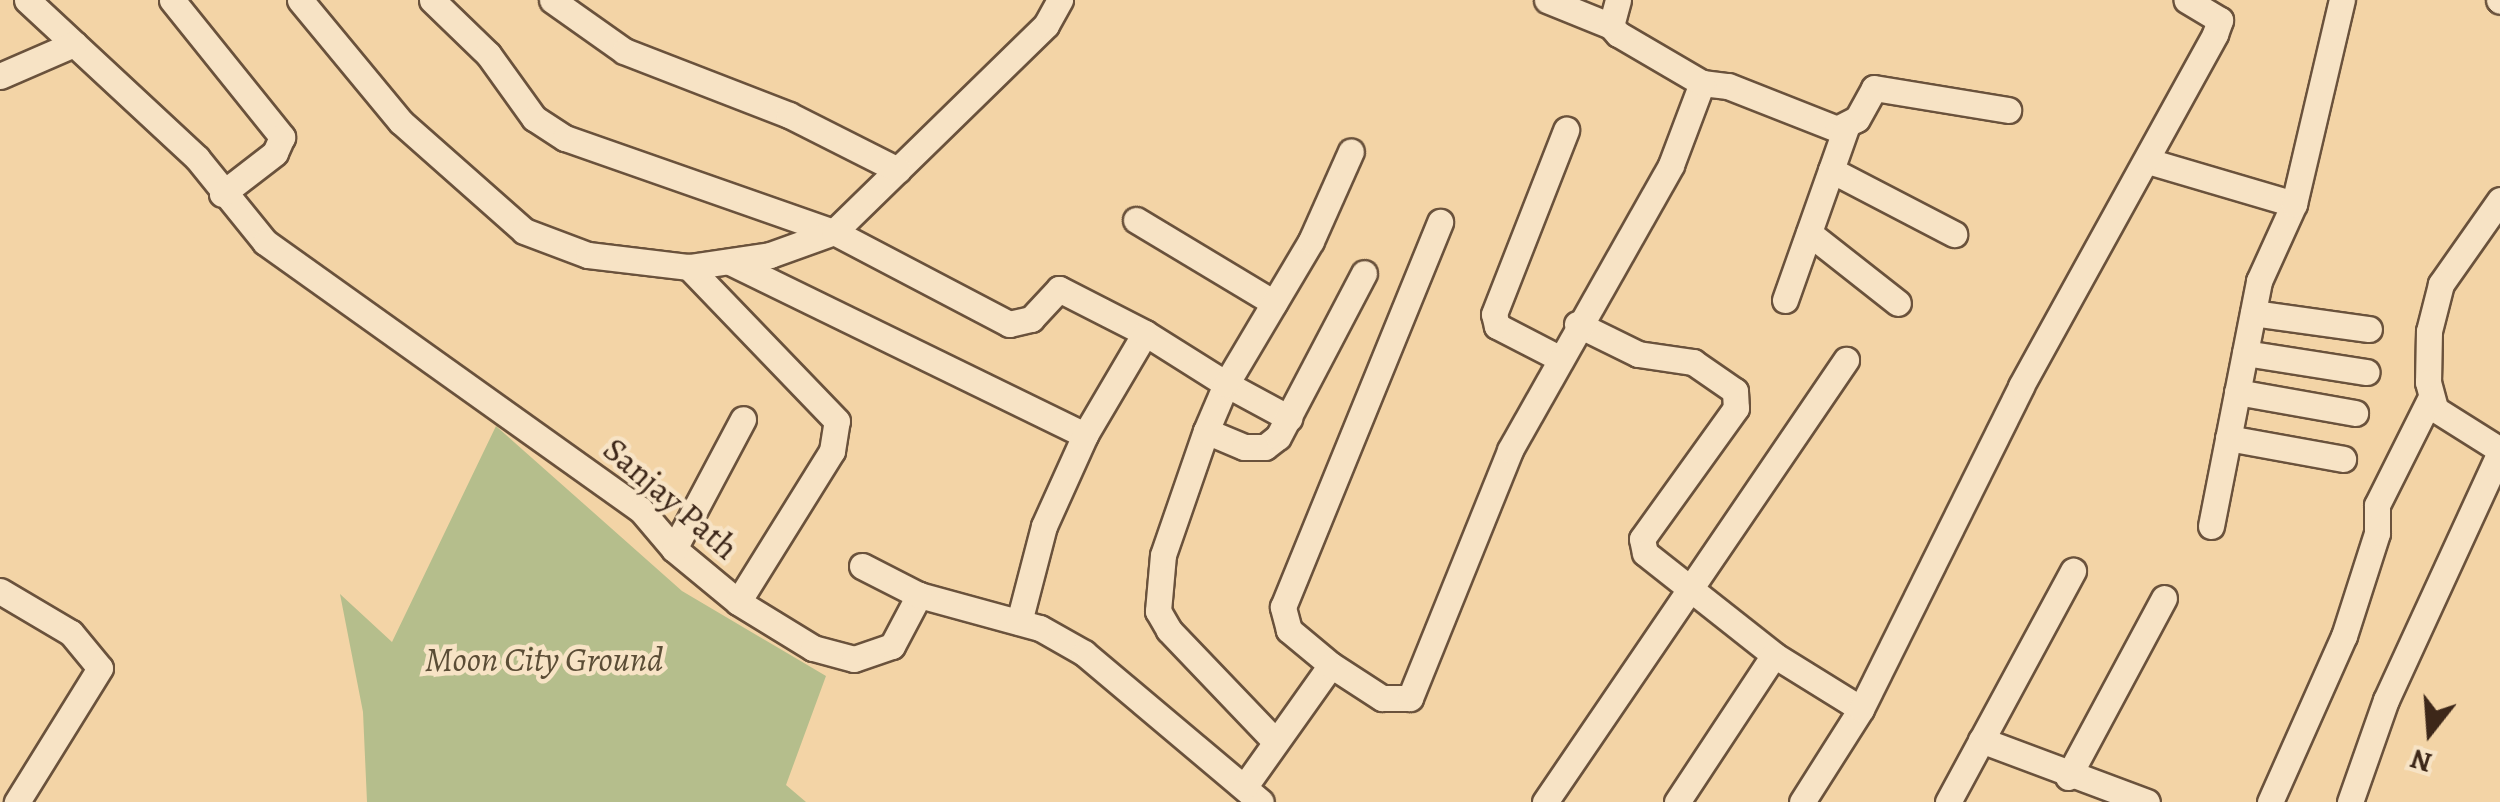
<!DOCTYPE html>
<html>
<head>
<meta charset="utf-8">
<style>
	body { margin:0 }
	#map { position:relative; width:2500px; height:802px; overflow:hidden; background:#f3d4a6; font-family:Alegreya,serif }
	div>[style] { position:absolute }
	[style*='--x'] { left:calc(var(--x)*1px); top:calc(var(--y)*1px); width:calc(var(--w)*1px); rotate:calc(var(--a)*1deg) }
	.green>* { inset:0; background:#b5be8c }
	.roads { filter:drop-shadow(2px 0 #6a523c) drop-shadow(-2px 0 #6a523c) drop-shadow(0 2px #6a523c) drop-shadow(0 -2px #6a523c) }
	.minor>* { height:25px; margin:-12.5px; padding:0 12.5px; transform-origin:12.5px; border-radius:12.5px; background:#f7e3c5 }
	span { translate:-50% -50%; white-space:nowrap; text-align:center; line-height:1.15; -webkit-text-stroke:9px #f7e3c5; paint-order:stroke }
	.street-label { font-size:35px; color:#3d2719 }
	.park-label { font-size:35px; color:#5b4d36; font-style:italic }
	.north { position:absolute; left:2380px; top:682px; width:100px; height:100px; -webkit-text-stroke:8px #f7e3c5; paint-order:stroke; rotate:197deg; font-size:28px; font-weight:700; line-height:40px; text-align:center; color:#3d2719 }
	.north::after { content:''; display:block; margin:auto; width:35px; height:45px; background:#3d2719; clip-path:polygon(50% 0,100% 100%,50% 72%,0 100%) }
</style>
</head>
<body>
<div id="map">
	<div class="green">
		<div style="clip-path:polygon(496px 426px,682px 591px,826px 676px,786px 785px,806px 802px,367px 802px,363px 712px,340px 594px,392px 642px)"></div>
	</div>
	<div class="roads">
		<div class="minor">
			<div style="--x:27;--y:0;--w:232;--a:42.9"></div>
			<div style="--x:197;--y:158;--w:108;--a:51"></div>
			<div style="--x:265;--y:242;--w:460;--a:35.5"></div>
			<div style="--x:640;--y:509;--w:52;--a:49.6"></div>
			<div style="--x:674;--y:549;--w:83;--a:39.6"></div>
			<div style="--x:738;--y:602;--w:88;--a:31.5"></div>
			<div style="--x:813;--y:648;--w:42;--a:15"></div>
			<div style="--x:854;--y:659;--w:40;--a:-18.9"></div>
			<div style="--x:892;--y:646;--w:58;--a:-62.1"></div>
			<div style="--x:919;--y:595;--w:125;--a:15.3"></div>
			<div style="--x:1040;--y:628;--w:51;--a:29.6"></div>
			<div style="--x:1084;--y:653;--w:231;--a:40.1"></div>
			<div style="--x:172;--y:0;--w:176;--a:51.2"></div>
			<div style="--x:282;--y:137;--w:17;--a:114"></div>
			<div style="--x:275;--y:153;--w:67;--a:142.3"></div>
			<div style="--x:300;--y:0;--w:158;--a:50.4"></div>
			<div style="--x:401;--y:122;--w:164;--a:41.5"></div>
			<div style="--x:524;--y:231;--w:68;--a:20.6"></div>
			<div style="--x:588;--y:255;--w:102;--a:6.8"></div>
			<div style="--x:432;--y:0;--w:78;--a:44"></div>
			<div style="--x:488;--y:54;--w:79;--a:54.3"></div>
			<div style="--x:534;--y:118;--w:37;--a:33"></div>
			<div style="--x:565;--y:138;--w:285;--a:19.3"></div>
			<div style="--x:834;--y:232;--w:296;--a:-44.3"></div>
			<div style="--x:1046;--y:25;--w:29;--a:-61"></div>
			<div style="--x:552;--y:0;--w:88;--a:35.3"></div>
			<div style="--x:624;--y:51;--w:177;--a:21.2"></div>
			<div style="--x:789;--y:115;--w:122;--a:26.8"></div>
			<div style="--x:1547;--y:0;--w:69;--a:22.1"></div>
			<div style="--x:2499;--y:0;--w:1;--a:45"></div>
			<div style="--x:0;--y:76;--w:81;--a:-23.4"></div>
			<div style="--x:1702;--y:83;--w:26;--a:7"></div>
			<div style="--x:1728;--y:86;--w:117;--a:21.5"></div>
			<div style="--x:1837;--y:129;--w:22;--a:-27"></div>
			<div style="--x:1857;--y:119;--w:35;--a:-61"></div>
			<div style="--x:1874;--y:88;--w:136;--a:9.3"></div>
			<div style="--x:2148;--y:161;--w:152;--a:16.4"></div>
			<div style="--x:1831;--y:170;--w:139;--a:27.5"></div>
			<div style="--x:2500;--y:200;--w:103;--a:125.1"></div>
			<div style="--x:2441;--y:284;--w:49;--a:104.3"></div>
			<div style="--x:2429;--y:331;--w:51;--a:91.1"></div>
			<div style="--x:2428;--y:382;--w:28;--a:75"></div>
			<div style="--x:2435;--y:409;--w:77;--a:32.2"></div>
			<div style="--x:1136;--y:220;--w:161;--a:31"></div>
			<div style="--x:1809;--y:233;--w:113;--a:38.2"></div>
			<div style="--x:730;--y:262;--w:395;--a:26"></div>
			<div style="--x:1785;--y:300;--w:182;--a:-70.5"></div>
			<div style="--x:2253;--y:313;--w:117;--a:7.9"></div>
			<div style="--x:1577;--y:324;--w:68;--a:26.2"></div>
			<div style="--x:1638;--y:354;--w:56;--a:8.3"></div>
			<div style="--x:1693;--y:362;--w:51;--a:34.6"></div>
			<div style="--x:1735;--y:391;--w:17;--a:87"></div>
			<div style="--x:1736;--y:408;--w:161;--a:125.7"></div>
			<div style="--x:1642;--y:539;--w:14;--a:78"></div>
			<div style="--x:1645;--y:553;--w:164;--a:38.3"></div>
			<div style="--x:1774;--y:655;--w:102;--a:31.8"></div>
			<div style="--x:1861;--y:709;--w:110;--a:122.4"></div>
			<div style="--x:2245;--y:353;--w:123;--a:8.9"></div>
			<div style="--x:1559;--y:358;--w:70;--a:-152.7"></div>
			<div style="--x:1497;--y:326;--w:12;--a:-104"></div>
			<div style="--x:1494;--y:314;--w:198;--a:-68.6"></div>
			<div style="--x:2237;--y:392;--w:120;--a:10.1"></div>
			<div style="--x:1206;--y:431;--w:51;--a:-66.9"></div>
			<div style="--x:1226;--y:384;--w:72;--a:28.4"></div>
			<div style="--x:2228;--y:438;--w:117;--a:10.3"></div>
			<div style="--x:2211;--y:526;--w:250;--a:-78.9"></div>
			<div style="--x:2259;--y:281;--w:85;--a:-65.6"></div>
			<div style="--x:2294;--y:204;--w:210;--a:-76.8"></div>
			<div style="--x:674;--y:549;--w:147;--a:-62"></div>
			<div style="--x:862;--y:566;--w:64;--a:27"></div>
			<div style="--x:0;--y:591;--w:82;--a:30.6"></div>
			<div style="--x:71;--y:633;--w:45;--a:50.4"></div>
			<div style="--x:100;--y:668;--w:158;--a:121.8"></div>
			<div style="--x:738;--y:602;--w:178;--a:-58.1"></div>
			<div style="--x:832;--y:451;--w:30;--a:-81"></div>
			<div style="--x:837;--y:421;--w:214;--a:-133.9"></div>
			<div style="--x:689;--y:267;--w:82;--a:-8.4"></div>
			<div style="--x:770;--y:255;--w:68;--a:-19.8"></div>
			<div style="--x:834;--y:232;--w:198;--a:27.7"></div>
			<div style="--x:1009;--y:324;--w:23;--a:-13"></div>
			<div style="--x:1031;--y:319;--w:41;--a:-47"></div>
			<div style="--x:1059;--y:289;--w:97;--a:27.1"></div>
			<div style="--x:1019;--y:622;--w:99;--a:-75.4"></div>
			<div style="--x:1044;--y:526;--w:100;--a:-65.7"></div>
			<div style="--x:1085;--y:435;--w:118;--a:-59.5"></div>
			<div style="--x:1145;--y:333;--w:96;--a:32.2"></div>
			<div style="--x:1226;--y:384;--w:166;--a:-59.3"></div>
			<div style="--x:1311;--y:241;--w:98;--a:-66"></div>
			<div style="--x:1331;--y:665;--w:55;--a:-140.2"></div>
			<div style="--x:1289;--y:630;--w:24;--a:-105"></div>
			<div style="--x:1283;--y:607;--w:416;--a:-67.8"></div>
			<div style="--x:1861;--y:709;--w:360;--a:-63.6"></div>
			<div style="--x:2021;--y:386;--w:402;--a:-61.1"></div>
			<div style="--x:2215;--y:34;--w:15;--a:-70"></div>
			<div style="--x:2220;--y:20;--w:39;--a:-149"></div>
			<div style="--x:1273;--y:739;--w:151;--a:-133.7"></div>
			<div style="--x:1169;--y:630;--w:22;--a:-120"></div>
			<div style="--x:1158;--y:611;--w:56;--a:-84.9"></div>
			<div style="--x:1163;--y:555;--w:131;--a:-70.9"></div>
			<div style="--x:1206;--y:431;--w:41;--a:22.8"></div>
			<div style="--x:1244;--y:447;--w:21;--a:0"></div>
			<div style="--x:1265;--y:447;--w:16;--a:-38"></div>
			<div style="--x:1278;--y:437;--w:185;--a:-62.3"></div>
			<div style="--x:1981;--y:740;--w:177;--a:20.5"></div>
			<div style="--x:2068;--y:777;--w:203;--a:-61.8"></div>
			<div style="--x:1245;--y:786;--w:148;--a:-54.6"></div>
			<div style="--x:1331;--y:665;--w:61;--a:32.9"></div>
			<div style="--x:1382;--y:698;--w:28;--a:0"></div>
			<div style="--x:1410;--y:698;--w:267;--a:-68"></div>
			<div style="--x:1510;--y:450;--w:327;--a:-60.5"></div>
			<div style="--x:1671;--y:165;--w:88;--a:-69.3"></div>
			<div style="--x:1702;--y:83;--w:97;--a:-149.7"></div>
			<div style="--x:1618;--y:34;--w:11;--a:-131"></div>
			<div style="--x:1611;--y:26;--w:27;--a:-75"></div>
			<div style="--x:1545;--y:802;--w:535;--a:-55.75"></div>
			<div style="--x:1677;--y:802;--w:176;--a:-56.6"></div>
			<div style="--x:1948;--y:802;--w:263;--a:-61.6"></div>
			<div style="--x:2270;--y:802;--w:182;--a:-66"></div>
			<div style="--x:2344;--y:636;--w:108;--a:-72.2"></div>
			<div style="--x:2377;--y:533;--w:28;--a:-90"></div>
			<div style="--x:2377;--y:505;--w:119;--a:-63.4"></div>
			<div style="--x:2350;--y:802;--w:108;--a:-70.6"></div>
			<div style="--x:2386;--y:700;--w:273;--a:-65.3"></div>
		</div>
	</div>
	<div class="street-label">
		<span style="left:671px;top:498px;rotate:41deg">Sanjay Path</span>
	</div>
	<div class="park-label">
		<span style="left:544px;top:659px">Moon City Ground</span>
	</div>
	<div class="north">N</div>
</div>
</body>
</html>
